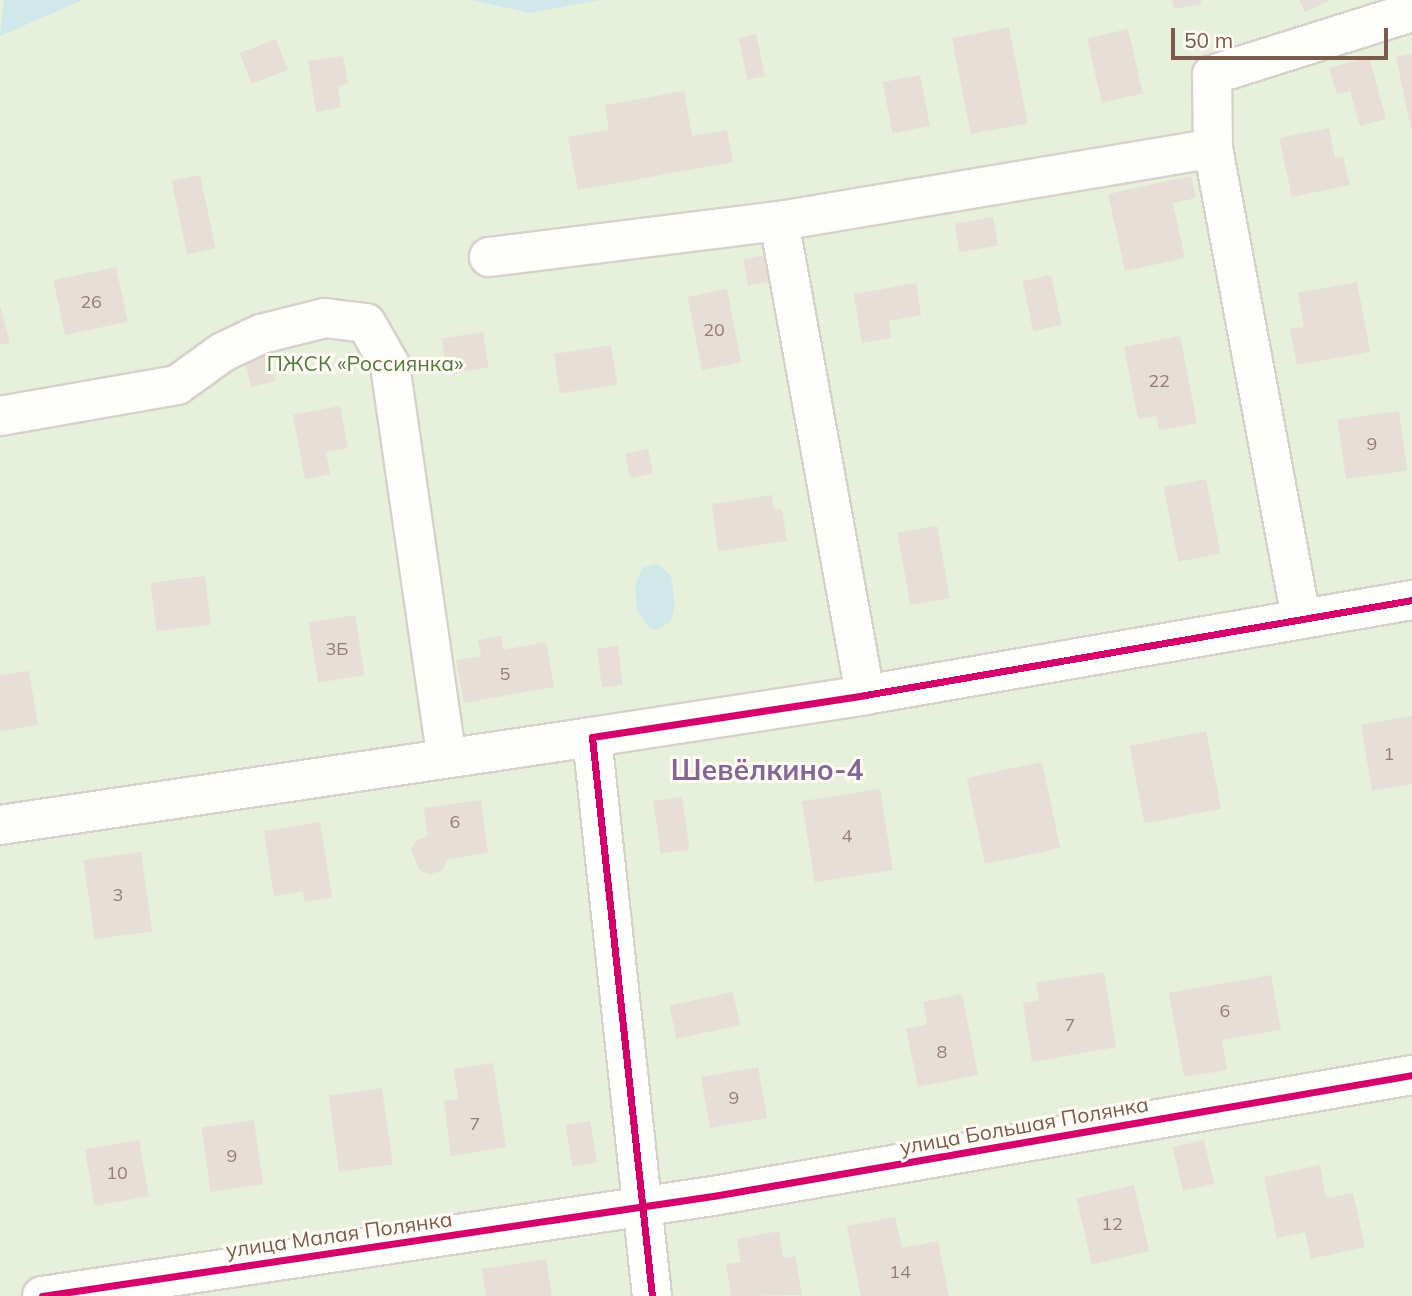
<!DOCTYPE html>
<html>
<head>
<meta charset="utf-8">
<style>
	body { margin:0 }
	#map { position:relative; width:1412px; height:1296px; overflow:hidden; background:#f9f5f0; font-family:Mulish,sans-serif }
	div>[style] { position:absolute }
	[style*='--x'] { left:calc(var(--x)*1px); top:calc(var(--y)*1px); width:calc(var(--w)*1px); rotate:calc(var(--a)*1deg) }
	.green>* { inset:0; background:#e7f0db; transform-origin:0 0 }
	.water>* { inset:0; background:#d0e8ea }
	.building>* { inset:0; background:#e6ded7; transform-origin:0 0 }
	.roads { filter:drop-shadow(2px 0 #d7d1cb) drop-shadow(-2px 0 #d7d1cb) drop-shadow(0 2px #d7d1cb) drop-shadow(0 -2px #d7d1cb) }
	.minor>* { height:38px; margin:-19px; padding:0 19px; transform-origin:19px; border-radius:19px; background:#fefefd }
	.cycleway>* { height:7px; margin:-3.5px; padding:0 3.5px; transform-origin:3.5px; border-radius:3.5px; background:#d6006c }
	span { translate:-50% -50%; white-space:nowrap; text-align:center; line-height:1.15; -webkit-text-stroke:6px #fffaf3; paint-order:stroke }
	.number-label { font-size:18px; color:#977e72 }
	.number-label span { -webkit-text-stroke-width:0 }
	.park-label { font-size:21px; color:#537a41 }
	.street-label { font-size:21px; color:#7a5c4d }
	.district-label { font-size:28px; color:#846695; font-weight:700 }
	.scale { position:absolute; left:1171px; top:28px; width:217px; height:32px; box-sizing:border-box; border:4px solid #7a5c4d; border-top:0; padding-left:9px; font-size:21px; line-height:24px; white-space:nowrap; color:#7a5c4d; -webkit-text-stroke:5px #fffaf3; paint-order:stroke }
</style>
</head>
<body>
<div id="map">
	<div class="green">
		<div style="left:0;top:0;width:1412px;height:1296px"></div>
	</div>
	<div class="water">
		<div style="clip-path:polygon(4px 0,83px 0,0 36px)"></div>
		<div style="clip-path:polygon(471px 0,600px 0,530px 13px)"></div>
		<div style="clip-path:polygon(658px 564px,671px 576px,675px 604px,671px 621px,657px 630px,649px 628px,637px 609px,635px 586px,642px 568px)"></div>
	</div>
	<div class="building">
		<div style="clip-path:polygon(1172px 0,1201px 0,1201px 4px,1174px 9px)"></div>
		<div style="clip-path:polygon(1299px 0,1331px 0,1305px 12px)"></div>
		<div style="left:1009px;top:27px;width:98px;height:58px;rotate:79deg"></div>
		<div style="left:1128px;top:29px;width:66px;height:42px;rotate:77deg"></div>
		<div style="left:756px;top:34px;width:43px;height:18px;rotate:78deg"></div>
		<div style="left:276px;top:39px;width:33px;height:39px;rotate:69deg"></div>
		<div style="clip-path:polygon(1412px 54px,1412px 128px,1411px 128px,1396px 57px)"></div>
		<div style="clip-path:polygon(343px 56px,348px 84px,338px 86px,341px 107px,316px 112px,308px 61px)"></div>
		<div style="clip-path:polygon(1369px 57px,1386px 119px,1360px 126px,1350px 91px,1337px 95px,1329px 68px)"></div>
		<div style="left:920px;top:75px;width:52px;height:38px;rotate:79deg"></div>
		<div style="clip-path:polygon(684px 91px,692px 136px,727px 130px,733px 162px,578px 190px,568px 137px,609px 130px,605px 105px)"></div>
		<div style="clip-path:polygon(1329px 128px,1335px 158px,1343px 157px,1350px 185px,1292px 197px,1279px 138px)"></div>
		<div style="left:200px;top:175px;width:75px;height:29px;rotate:78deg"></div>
		<div style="clip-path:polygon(1191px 176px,1196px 198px,1173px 203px,1185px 258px,1125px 271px,1108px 194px)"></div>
		<div style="left:993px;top:217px;width:29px;height:39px;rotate:80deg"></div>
		<div style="left:766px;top:255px;width:27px;height:23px;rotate:80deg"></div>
		<div style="left:116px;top:267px;width:56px;height:64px;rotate:78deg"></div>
		<div style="left:1051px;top:275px;width:51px;height:29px;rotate:78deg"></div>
		<div style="clip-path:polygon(1357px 282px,1370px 352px,1297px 365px,1290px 329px,1304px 327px,1298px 293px)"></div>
		<div style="clip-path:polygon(916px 283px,921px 315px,889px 321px,891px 338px,862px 343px,854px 294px)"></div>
		<div style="left:727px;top:289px;width:75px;height:40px;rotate:79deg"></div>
		<div style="clip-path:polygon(0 305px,10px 343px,0 345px)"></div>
		<div style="left:483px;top:332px;width:36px;height:42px;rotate:81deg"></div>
		<div style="clip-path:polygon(1180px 336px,1197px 423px,1159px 430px,1156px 416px,1138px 419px,1124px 347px)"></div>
		<div style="left:611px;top:345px;width:40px;height:58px;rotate:81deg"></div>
		<div style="left:269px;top:354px;width:28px;height:25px;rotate:77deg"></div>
		<div style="clip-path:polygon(340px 406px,348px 448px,326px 452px,330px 474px,305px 479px,293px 415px)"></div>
		<div style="left:1399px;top:411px;width:60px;height:62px;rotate:82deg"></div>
		<div style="left:648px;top:449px;width:25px;height:23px;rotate:79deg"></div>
		<div style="left:1206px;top:479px;width:76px;height:43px;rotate:79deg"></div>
		<div style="clip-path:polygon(772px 495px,774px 510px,782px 509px,787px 541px,718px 551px,712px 504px)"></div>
		<div style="left:937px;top:526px;width:73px;height:40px;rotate:80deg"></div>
		<div style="left:205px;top:576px;width:49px;height:55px;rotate:83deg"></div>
		<div style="left:355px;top:615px;width:61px;height:47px;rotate:81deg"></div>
		<div style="clip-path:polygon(501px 636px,503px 650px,546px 642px,554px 687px,464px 703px,456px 660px,481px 656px,478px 640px)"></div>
		<div style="left:618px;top:646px;width:39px;height:21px;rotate:83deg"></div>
		<div style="clip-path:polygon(29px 671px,38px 725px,0 731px,0 675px)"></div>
		<div style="clip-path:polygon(1412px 716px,1412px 784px,1372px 791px,1361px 725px)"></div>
		<div style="left:1206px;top:731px;width:79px;height:78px;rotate:79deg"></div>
		<div style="left:1042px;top:762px;width:88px;height:77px;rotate:78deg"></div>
		<div style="left:880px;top:789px;width:82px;height:79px;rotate:81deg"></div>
		<div style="left:682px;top:797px;width:53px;height:29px;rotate:82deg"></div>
		<div style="clip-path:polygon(481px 800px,488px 853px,448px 859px,442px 871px,429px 874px,419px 870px,411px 849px,417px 840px,428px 836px,424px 808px)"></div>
		<div style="clip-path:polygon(320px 822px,332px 897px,304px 902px,303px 891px,274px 896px,264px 831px)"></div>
		<div style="left:141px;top:852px;width:80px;height:58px;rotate:82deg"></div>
		<div style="clip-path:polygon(1104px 972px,1116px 1047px,1032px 1062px,1023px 1003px,1039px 1000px,1036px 983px)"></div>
		<div style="clip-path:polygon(1271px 975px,1281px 1030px,1222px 1040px,1227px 1070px,1184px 1077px,1169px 993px)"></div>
		<div style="left:733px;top:992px;width:34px;height:65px;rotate:78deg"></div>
		<div style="clip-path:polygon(962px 994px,978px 1075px,918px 1087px,906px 1029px,927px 1024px,923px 1002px)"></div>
		<div style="clip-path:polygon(493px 1063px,506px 1147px,451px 1156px,444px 1101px,458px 1099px,454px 1069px)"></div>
		<div style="left:758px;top:1067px;width:52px;height:58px;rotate:80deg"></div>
		<div style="left:382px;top:1088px;width:77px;height:54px;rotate:82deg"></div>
		<div style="left:254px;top:1120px;width:65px;height:53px;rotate:82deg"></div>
		<div style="left:590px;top:1121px;width:42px;height:25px;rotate:80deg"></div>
		<div style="left:139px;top:1140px;width:57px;height:55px;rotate:80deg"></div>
		<div style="left:1204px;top:1140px;width:45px;height:32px;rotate:77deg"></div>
		<div style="clip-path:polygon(1320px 1165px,1326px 1198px,1353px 1193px,1365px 1247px,1311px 1259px,1305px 1232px,1277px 1238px,1264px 1177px)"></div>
		<div style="left:1134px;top:1185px;width:68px;height:59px;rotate:77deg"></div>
		<div style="clip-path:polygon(895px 1217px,902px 1248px,938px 1241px,949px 1296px,861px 1296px,847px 1226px)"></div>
		<div style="clip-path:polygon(779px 1231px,783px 1258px,795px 1256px,802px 1295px,731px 1296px,726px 1264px,741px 1262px,737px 1239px)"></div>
		<div style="clip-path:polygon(546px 1259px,552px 1296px,486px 1296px,482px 1269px)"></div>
	</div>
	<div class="roads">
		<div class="minor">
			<div style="--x:1213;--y:148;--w:73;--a:-90.8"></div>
			<div style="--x:1212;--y:75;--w:210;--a:-17.5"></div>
			<div style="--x:779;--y:221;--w:440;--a:-9.5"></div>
			<div style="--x:1213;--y:148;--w:479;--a:79.4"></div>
			<div style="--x:489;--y:257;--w:292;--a:-7.1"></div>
			<div style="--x:779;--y:221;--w:482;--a:79.7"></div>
			<div style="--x:0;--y:416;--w:180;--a:-9.9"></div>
			<div style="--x:177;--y:385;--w:57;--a:-35.7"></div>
			<div style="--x:223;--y:352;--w:42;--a:-25.3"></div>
			<div style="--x:261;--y:334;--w:66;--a:-14"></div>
			<div style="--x:325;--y:318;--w:41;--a:7"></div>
			<div style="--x:366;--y:323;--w:48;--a:60.3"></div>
			<div style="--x:390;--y:365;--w:394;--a:81.8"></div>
			<div style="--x:0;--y:825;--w:599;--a:-8.46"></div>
			<div style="--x:42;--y:1296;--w:678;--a:-8.48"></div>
			<div style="--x:713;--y:1196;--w:709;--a:-9.82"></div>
			<div style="--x:652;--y:1296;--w:562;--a:-96.13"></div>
			<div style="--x:592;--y:737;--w:276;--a:-8.7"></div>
			<div style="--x:865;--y:695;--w:555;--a:-9.85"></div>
		</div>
	</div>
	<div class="cycleway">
		<div style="--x:42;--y:1296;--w:678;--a:-8.48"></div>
		<div style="--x:713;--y:1196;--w:709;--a:-9.82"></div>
		<div style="--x:652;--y:1296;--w:562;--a:-96.13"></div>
		<div style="--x:592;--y:737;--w:276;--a:-8.7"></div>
		<div style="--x:865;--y:695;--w:555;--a:-9.85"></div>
	</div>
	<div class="number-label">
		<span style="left:91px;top:302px">26</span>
		<span style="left:714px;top:330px">20</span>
		<span style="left:1159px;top:381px">22</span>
		<span style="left:1372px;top:444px">9</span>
		<span style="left:337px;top:649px">3Б</span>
		<span style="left:505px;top:674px">5</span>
		<span style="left:1389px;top:754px">1</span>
		<span style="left:455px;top:822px">6</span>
		<span style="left:847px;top:836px">4</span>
		<span style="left:118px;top:895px">3</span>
		<span style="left:1225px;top:1011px">6</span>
		<span style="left:1070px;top:1025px">7</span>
		<span style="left:942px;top:1052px">8</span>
		<span style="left:734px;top:1098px">9</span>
		<span style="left:475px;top:1124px">7</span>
		<span style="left:232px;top:1156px">9</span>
		<span style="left:117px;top:1173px">10</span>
		<span style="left:1112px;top:1224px">12</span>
		<span style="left:900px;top:1272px">14</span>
	</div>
	<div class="park-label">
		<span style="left:365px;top:363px">ПЖСК «Россиянка»</span>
	</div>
	<div class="street-label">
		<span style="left:1024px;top:1125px;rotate:-10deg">улица Большая Полянка</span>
		<span style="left:339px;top:1234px;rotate:-8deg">улица Малая Полянка</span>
	</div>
	<div class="district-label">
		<span style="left:767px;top:770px">Шевёлкино-4</span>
	</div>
	<div class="scale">50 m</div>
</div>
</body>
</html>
